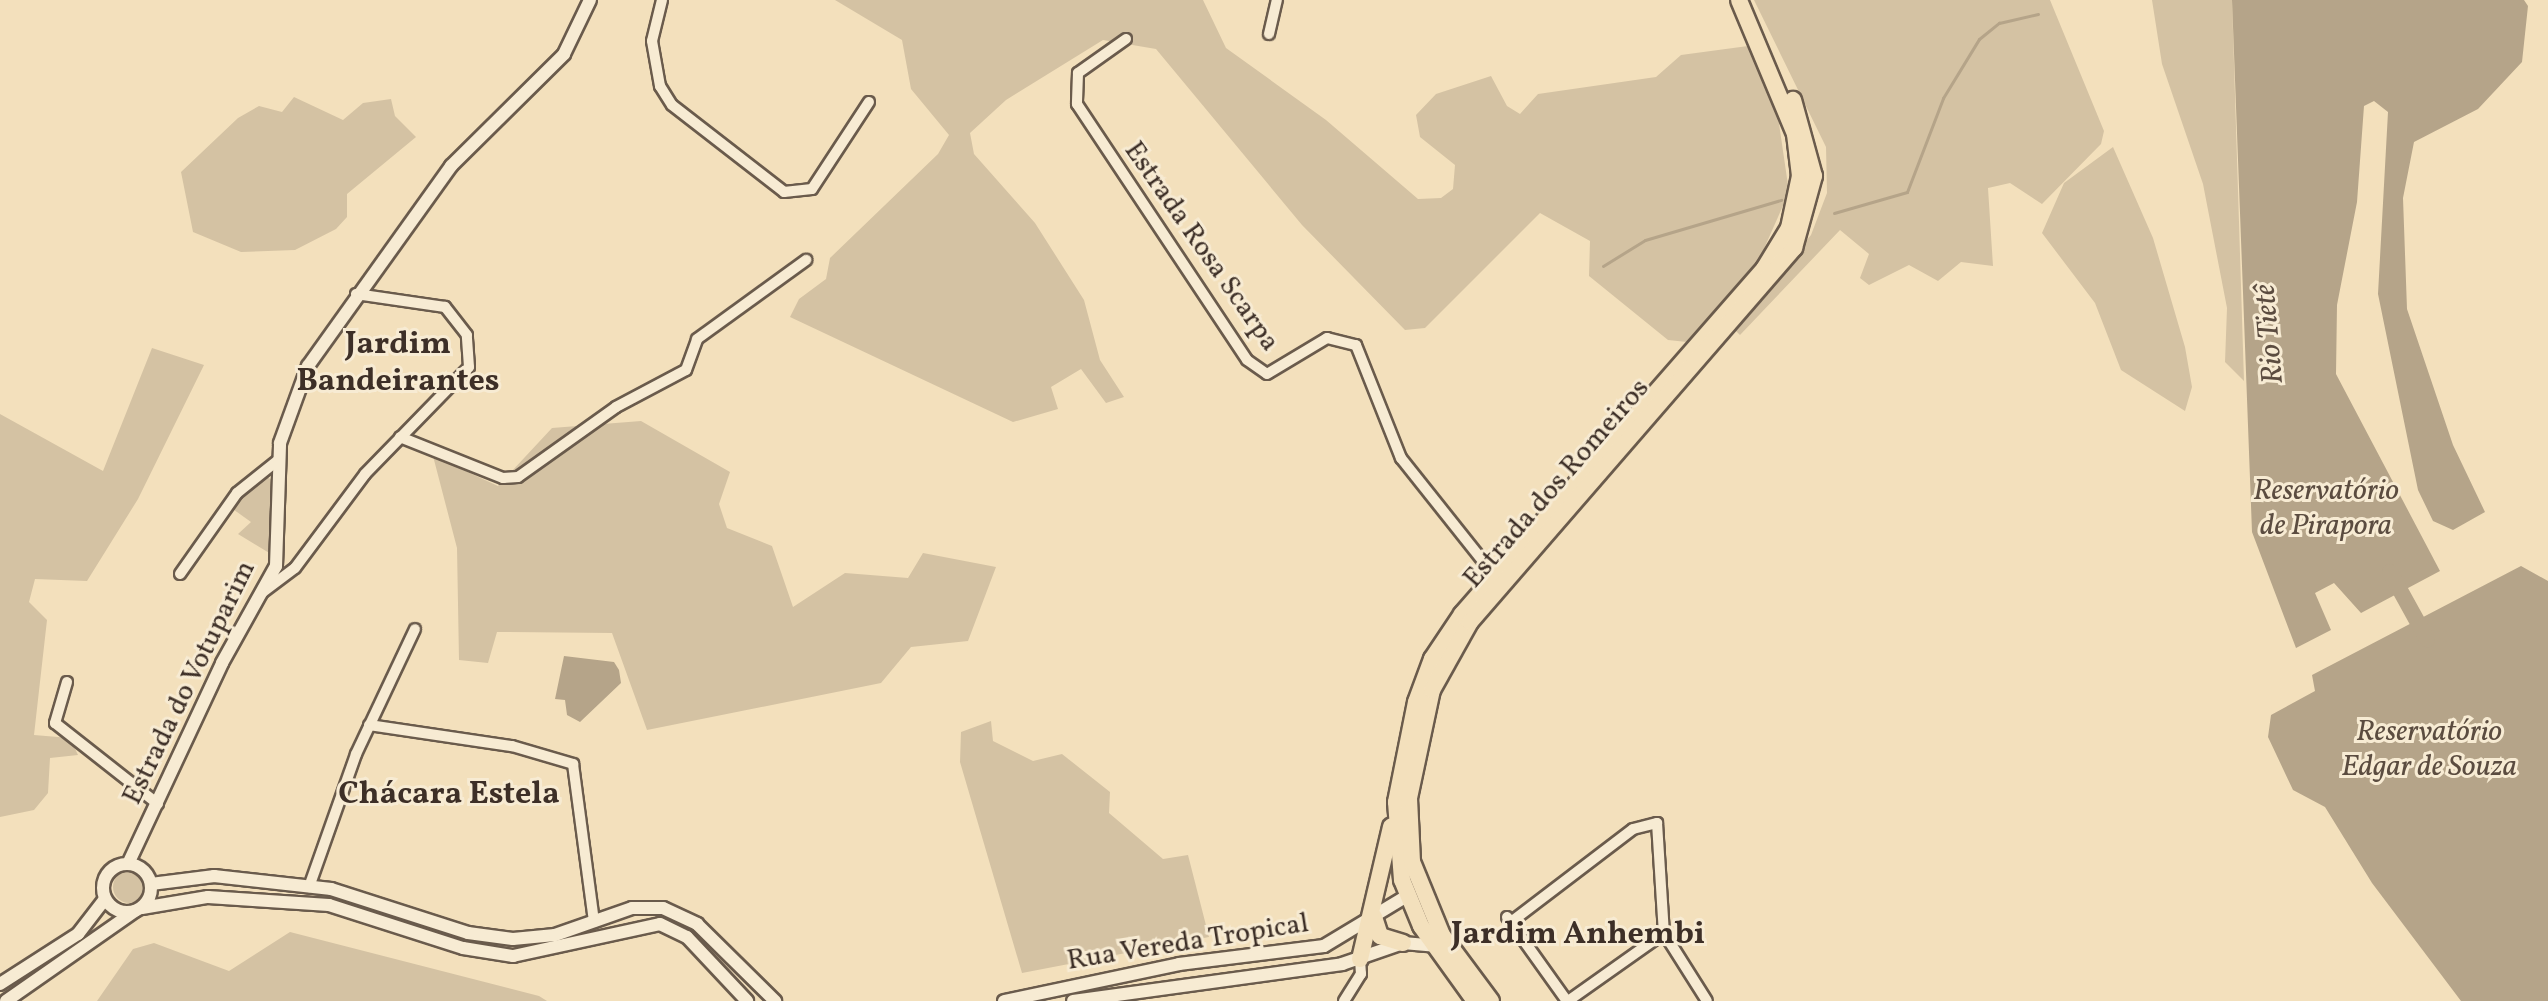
<!DOCTYPE html>
<html>
<head>
<meta charset="utf-8">
<style>
	body { margin:0 }
	#map { position:relative; width:2548px; height:1001px; overflow:hidden; background:#f3e0bc; font-family:Vollkorn,serif }
	div>[style] { position:absolute }
	[style*='--x'] { left:calc(var(--x)*1px); top:calc(var(--y)*1px); width:calc(var(--w)*1px); rotate:calc(var(--a)*1deg) }
	.green>* { inset:0; background:#d4c2a3 }
	.round { border-radius:50% }
	.water>* { inset:0; background:#b5a489 }
	.stream>* { height:3px; margin:-1.5px; padding:0 1.5px; transform-origin:1.5px; border-radius:1.5px; background:#b5a489 }
	.river>* { height:16px; margin:-8px; padding:0 8px; transform-origin:8px; border-radius:8px; background:#b5a489 }
	.roads { filter:drop-shadow(2px 0 #6a5b4c) drop-shadow(-2px 0 #6a5b4c) drop-shadow(0 2px #6a5b4c) drop-shadow(0 -2px #6a5b4c) }
	.minor>* { height:10px; margin:-5px; padding:0 5px; transform-origin:5px; border-radius:5px; background:#f7ebd3 }
	.tertiary>* { height:12px; margin:-6px; padding:0 6px; transform-origin:6px; border-radius:6px; background:#f7ebd3 }
	.tertiary>.ring { margin:-6px; padding:0; box-sizing:content-box; background:none; border:12px solid #f7ebd3; border-radius:50% }
	.primary>* { height:16px; margin:-8px; padding:0 8px; transform-origin:8px; border-radius:8px; background:#f3e0bc }
	span { translate:-50% -50%; white-space:nowrap; text-align:center; line-height:1.15; -webkit-text-stroke:6px #f7ebd3; paint-order:stroke }
	.street-label { font-size:28px; color:#3d2f27 }
	.water-label { font-size:30px; color:#5b4c40; font-style:italic }
	.quarter-label { font-size:32px; color:#3d2f27; font-weight:700 }
</style>
</head>
<body>
<div id="map">
	<div class="green">
		<div style="clip-path:polygon(835px 0,1203px 0,1226px 48px,1326px 120px,1418px 199px,1441px 198px,1453px 189px,1455px 165px,1420px 137px,1416px 115px,1436px 94px,1491px 76px,1507px 106px,1520px 114px,1538px 94px,1656px 77px,1681px 55px,1748px 46px,1776px 103px,1789px 192px,1759px 260px,1687px 342px,1668px 340px,1589px 276px,1590px 241px,1540px 213px,1425px 328px,1405px 330px,1302px 225px,1156px 49px,1103px 40px,1006px 100px,970px 133px,974px 154px,1035px 223px,1084px 300px,1100px 360px,1124px 397px,1106px 403px,1081px 369px,1051px 387px,1058px 409px,1013px 422px,790px 317px,799px 299px,826px 279px,830px 258px,938px 154px,949px 135px,911px 89px,902px 40px)"></div>
		<div style="clip-path:polygon(1754px 0,2050px 0,2104px 131px,2101px 144px,2042px 204px,2010px 183px,1988px 188px,1993px 266px,1961px 262px,1938px 281px,1909px 265px,1869px 285px,1860px 278px,1869px 254px,1840px 230px,1740px 335px,1734px 329px,1811px 235px,1827px 193px,1826px 147px)"></div>
		<div style="clip-path:polygon(2152px 0,2232px 0,2244px 381px,2225px 362px,2227px 308px,2203px 184px,2162px 64px)"></div>
		<div style="clip-path:polygon(294px 97px,343px 120px,363px 103px,391px 99px,395px 116px,416px 137px,347px 194px,347px 217px,336px 229px,295px 250px,241px 252px,193px 232px,181px 172px,238px 118px,259px 106px,282px 112px)"></div>
		<div style="clip-path:polygon(2113px 147px,2153px 238px,2185px 347px,2192px 387px,2185px 411px,2121px 370px,2095px 303px,2042px 233px,2064px 183px)"></div>
		<div style="clip-path:polygon(152px 348px,204px 365px,138px 499px,87px 581px,35px 579px,29px 602px,47px 620px,34px 735px,70px 738px,78px 755px,50px 758px,48px 793px,34px 810px,0 817px,0 414px,103px 471px)"></div>
		<div style="clip-path:polygon(641px 421px,730px 472px,719px 504px,727px 528px,772px 546px,793px 607px,845px 573px,908px 578px,923px 553px,996px 567px,968px 641px,911px 647px,881px 683px,647px 730px,612px 633px,497px 632px,488px 663px,459px 660px,457px 548px,433px 456px,498px 486px,552px 428px)"></div>
		<div style="clip-path:polygon(264px 476px,271px 479px,271px 554px,238px 534px,251px 522px,230px 507px)"></div>
		<div style="clip-path:polygon(991px 721px,993px 741px,1033px 761px,1062px 754px,1110px 792px,1109px 813px,1163px 859px,1188px 855px,1209px 937px,1022px 973px,960px 762px,961px 732px)"></div>
		<div class="round" style="left:113px;top:871px;width:32px;height:32px"></div>
		<div style="clip-path:polygon(290px 932px,539px 996px,547px 1001px,97px 1001px,133px 949px,154px 943px,229px 971px)"></div>
	</div>
	<div class="water">
		<div style="clip-path:polygon(2232px 0,2524px 0,2528px 6px,2522px 62px,2478px 109px,2414px 142px,2403px 198px,2407px 309px,2453px 445px,2485px 512px,2453px 530px,2433px 521px,2418px 490px,2378px 294px,2388px 112px,2374px 101px,2364px 106px,2357px 202px,2337px 305px,2336px 374px,2440px 571px,2361px 613px,2334px 583px,2315px 593px,2331px 630px,2296px 648px,2252px 532px)"></div>
		<div style="clip-path:polygon(2521px 566px,2548px 581px,2548px 1001px,2461px 1001px,2372px 883px,2325px 807px,2293px 790px,2268px 737px,2271px 715px,2315px 691px,2312px 675px)"></div>
		<div style="clip-path:polygon(564px 656px,614px 662px,619px 670px,621px 683px,580px 722px,567px 715px,565px 700px,555px 699px)"></div>
	</div>
	<div class="stream">
		<div style="--x:1834;--y:213;--w:76;--a:-16"></div>
		<div style="--x:1907;--y:192;--w:101;--a:-69"></div>
		<div style="--x:1943;--y:98;--w:69;--a:-58.6"></div>
		<div style="--x:1979;--y:39;--w:26;--a:-39"></div>
		<div style="--x:1999;--y:23;--w:40;--a:-13"></div>
		<div style="--x:1603;--y:266;--w:49;--a:-31.8"></div>
		<div style="--x:1645;--y:240;--w:142;--a:-16.4"></div>
	</div>
	<div class="river">
		<div style="--x:2390;--y:572;--w:77;--a:61.1"></div>
	</div>
	<div class="roads">
		<div class="minor">
			<div style="--x:662;--y:0;--w:42;--a:103.7"></div>
			<div style="--x:652;--y:41;--w:46;--a:79.9"></div>
			<div style="--x:660;--y:86;--w:22;--a:58"></div>
			<div style="--x:672;--y:105;--w:142;--a:37.8"></div>
			<div style="--x:784;--y:192;--w:28;--a:-6"></div>
			<div style="--x:812;--y:189;--w:104;--a:-56.8"></div>
			<div style="--x:1269;--y:34;--w:35;--a:-77"></div>
			<div style="--x:1126;--y:39;--w:59;--a:144.7"></div>
			<div style="--x:1078;--y:73;--w:31;--a:92"></div>
			<div style="--x:1077;--y:104;--w:307;--a:56.4"></div>
			<div style="--x:1247;--y:360;--w:24;--a:35"></div>
			<div style="--x:1267;--y:374;--w:70;--a:-31"></div>
			<div style="--x:1327;--y:338;--w:30;--a:14"></div>
			<div style="--x:1356;--y:345;--w:122;--a:68.3"></div>
			<div style="--x:1401;--y:458;--w:151;--a:51.5"></div>
			<div style="--x:400;--y:437;--w:111;--a:21.7"></div>
			<div style="--x:503;--y:478;--w:15;--a:-4"></div>
			<div style="--x:518;--y:477;--w:120;--a:-35.5"></div>
			<div style="--x:616;--y:407;--w:79;--a:-27.9"></div>
			<div style="--x:686;--y:370;--w:33;--a:-70"></div>
			<div style="--x:697;--y:339;--w:135;--a:-35.9"></div>
			<div style="--x:180;--y:574;--w:99;--a:-54.9"></div>
			<div style="--x:237;--y:493;--w:53;--a:-38.8"></div>
			<div style="--x:263;--y:592;--w:40;--a:-37"></div>
			<div style="--x:295;--y:568;--w:117;--a:-53.3"></div>
			<div style="--x:365;--y:474;--w:149;--a:-45.8"></div>
			<div style="--x:469;--y:367;--w:32;--a:-94"></div>
			<div style="--x:467;--y:335;--w:36;--a:-128"></div>
			<div style="--x:445;--y:307;--w:90;--a:-171.7"></div>
			<div style="--x:67;--y:682;--w:43;--a:106.3"></div>
			<div style="--x:55;--y:723;--w:131;--a:38.2"></div>
			<div style="--x:369;--y:725;--w:145;--a:8.4"></div>
			<div style="--x:512;--y:746;--w:64;--a:16.4"></div>
			<div style="--x:573;--y:764;--w:159;--a:82.4"></div>
			<div style="--x:309;--y:887;--w:141;--a:-70.5"></div>
			<div style="--x:356;--y:754;--w:138;--a:-64.7"></div>
			<div style="--x:1507;--y:917;--w:103;--a:54.5"></div>
			<div style="--x:1511;--y:922;--w:153;--a:-37.3"></div>
			<div style="--x:1633;--y:829;--w:25;--a:-14"></div>
			<div style="--x:1657;--y:823;--w:110;--a:86.4"></div>
			<div style="--x:1664;--y:933;--w:80;--a:57.7"></div>
			<div style="--x:1344;--y:1001;--w:32;--a:-58"></div>
			<div style="--x:1361;--y:974;--w:15;--a:-94"></div>
			<div style="--x:1568;--y:1001;--w:118;--a:-35.3"></div>
		</div>
		<div class="tertiary">
			<div class="ring" style="left:103px;top:864px;width:36px;height:36px"></div>
			<div style="--x:128;--y:864;--w:222;--a:-64.9"></div>
			<div style="--x:222;--y:663;--w:111;--a:-60.9"></div>
			<div style="--x:276;--y:566;--w:123;--a:-88.1"></div>
			<div style="--x:280;--y:443;--w:82;--a:-70"></div>
			<div style="--x:308;--y:366;--w:246;--a:-54.4"></div>
			<div style="--x:451;--y:166;--w:159;--a:-44.7"></div>
			<div style="--x:564;--y:54;--w:60;--a:-64.3"></div>
			<div style="--x:151;--y:884;--w:64;--a:-7.2"></div>
			<div style="--x:214;--y:876;--w:118;--a:6.3"></div>
			<div style="--x:331;--y:889;--w:144;--a:17.8"></div>
			<div style="--x:468;--y:933;--w:45;--a:7.6"></div>
			<div style="--x:513;--y:939;--w:42;--a:-5.4"></div>
			<div style="--x:555;--y:935;--w:82;--a:-19.3"></div>
			<div style="--x:632;--y:908;--w:31;--a:0"></div>
			<div style="--x:663;--y:908;--w:38;--a:25"></div>
			<div style="--x:697;--y:924;--w:110;--a:44.6"></div>
			<div style="--x:142;--y:908;--w:67;--a:-9.5"></div>
			<div style="--x:208;--y:897;--w:121;--a:3.8"></div>
			<div style="--x:329;--y:905;--w:141;--a:17.8"></div>
			<div style="--x:463;--y:948;--w:51;--a:9.1"></div>
			<div style="--x:513;--y:956;--w:150;--a:-12.3"></div>
			<div style="--x:660;--y:924;--w:30;--a:26"></div>
			<div style="--x:687;--y:937;--w:88;--a:46.8"></div>
			<div style="--x:0;--y:984;--w:93;--a:-32.7"></div>
			<div style="--x:78;--y:934;--w:44;--a:-52.4"></div>
			<div style="--x:6;--y:1001;--w:157;--a:-34.9"></div>
			<div style="--x:1004;--y:1001;--w:179;--a:-11.9"></div>
			<div style="--x:1179;--y:964;--w:146;--a:-7.1"></div>
			<div style="--x:1324;--y:946;--w:97;--a:-31.1"></div>
			<div style="--x:1073;--y:1001;--w:272;--a:-7.8"></div>
			<div style="--x:1342;--y:964;--w:65;--a:-19"></div>
			<div style="--x:1403;--y:943;--w:32;--a:5"></div>
		</div>
		<div class="primary">
			<div style="--x:1374;--y:917;--w:20;--a:72"></div>
			<div style="--x:1380;--y:936;--w:24;--a:17"></div>
			<div style="--x:1360;--y:959;--w:136;--a:-76.8"></div>
			<div style="--x:1475;--y:1001;--w:92;--a:-125.8"></div>
			<div style="--x:1421;--y:926;--w:50;--a:-112.4"></div>
			<div style="--x:1402;--y:880;--w:78;--a:-94.4"></div>
			<div style="--x:1396;--y:802;--w:102;--a:-78.7"></div>
			<div style="--x:1416;--y:702;--w:46;--a:-69.6"></div>
			<div style="--x:1432;--y:659;--w:54;--a:-56.3"></div>
			<div style="--x:1462;--y:614;--w:459;--a:-48.8"></div>
			<div style="--x:1764;--y:269;--w:48;--a:-58.6"></div>
			<div style="--x:1789;--y:228;--w:53;--a:-78.1"></div>
			<div style="--x:1800;--y:176;--w:42;--a:-96.8"></div>
			<div style="--x:1795;--y:134;--w:145;--a:-112.7"></div>
			<div style="--x:1491;--y:1001;--w:82;--a:-126.6"></div>
			<div style="--x:1442;--y:935;--w:79;--a:-112.3"></div>
			<div style="--x:1412;--y:862;--w:64;--a:-92.7"></div>
			<div style="--x:1409;--y:798;--w:110;--a:-78"></div>
			<div style="--x:1432;--y:690;--w:78;--a:-60.8"></div>
			<div style="--x:1470;--y:622;--w:495;--a:-49.1"></div>
			<div style="--x:1794;--y:248;--w:75;--a:-74.5"></div>
			<div style="--x:1814;--y:176;--w:79;--a:-105.4"></div>
		</div>
	</div>
	<div class="street-label">
		<span style="left:1201px;top:247px;rotate:55deg">Estrada Rosa Scarpa</span>
		<span style="left:1557px;top:484px;rotate:-49deg">Estrada dos Romeiros</span>
		<span style="left:190px;top:683px;rotate:-64deg">Estrada do Votuparim</span>
		<span style="left:1188px;top:943px;rotate:-9deg">Rua Vereda Tropical</span>
	</div>
	<div class="water-label">
		<span style="left:2270px;top:334px;rotate:-95deg">Rio Tietê</span>
		<span style="left:2326px;top:508px">Reservatório<br>de Pirapora</span>
		<span style="left:2429px;top:749px">Reservatório<br>Edgar de Souza</span>
	</div>
	<div class="quarter-label">
		<span style="left:398px;top:364px">Jardim<br>Bandeirantes</span>
		<span style="left:449px;top:795px">Chácara Estela</span>
		<span style="left:1578px;top:935px">Jardim Anhembi</span>
	</div>
</div>
</body>
</html>
